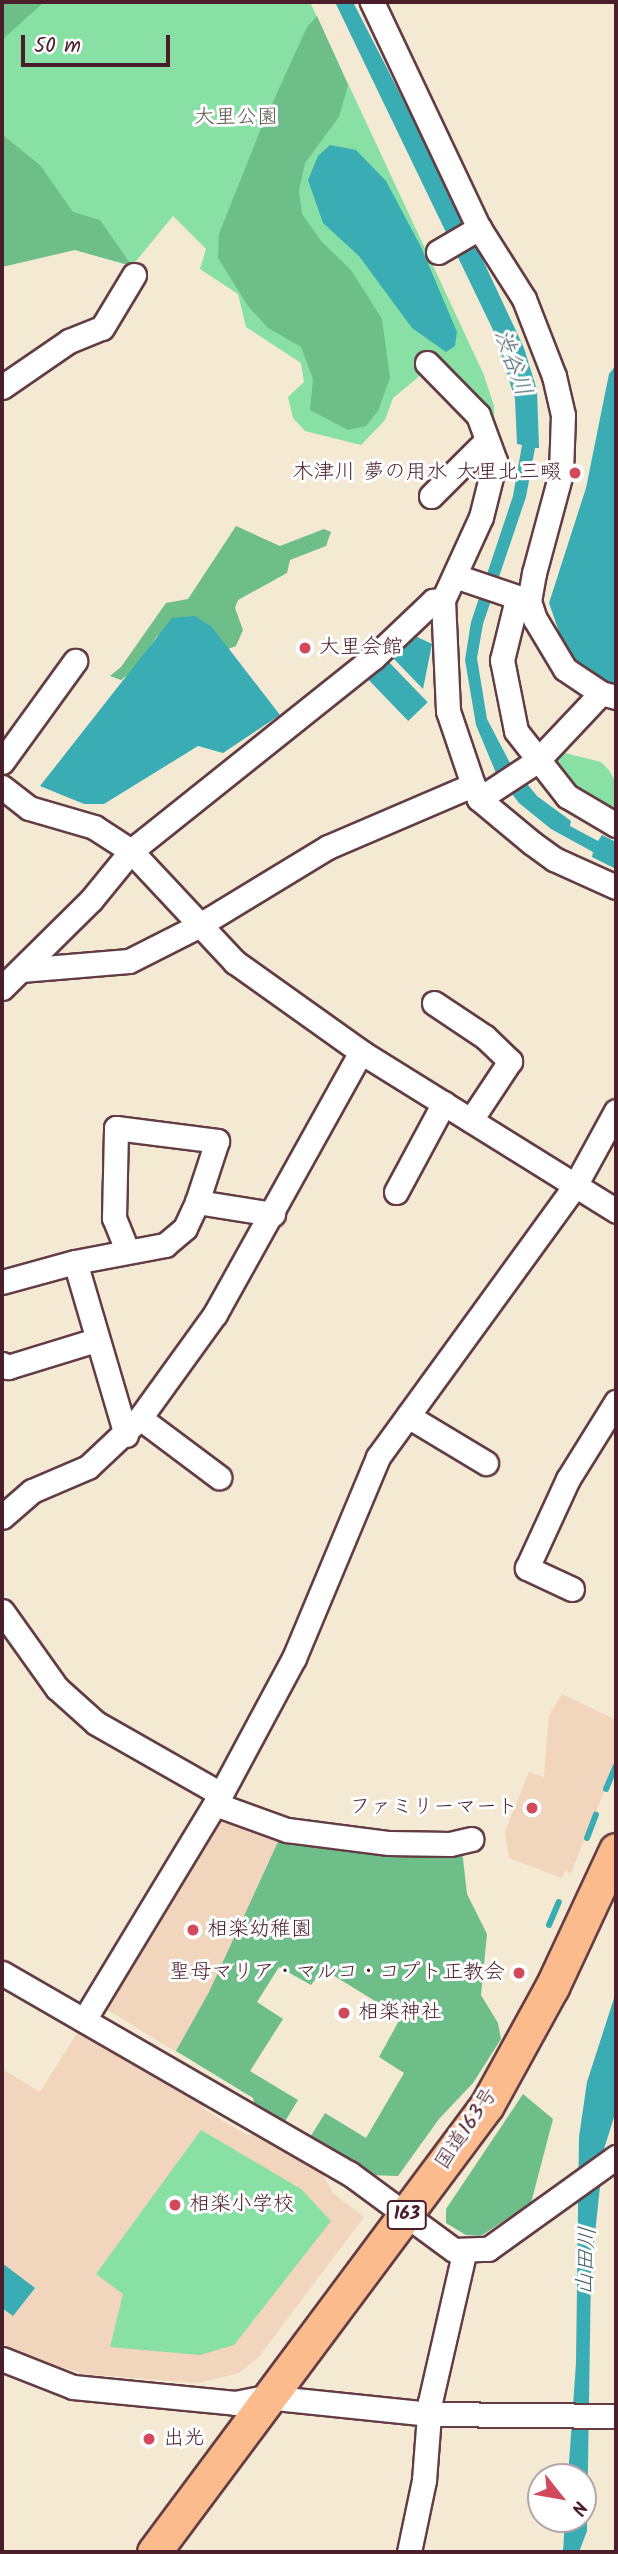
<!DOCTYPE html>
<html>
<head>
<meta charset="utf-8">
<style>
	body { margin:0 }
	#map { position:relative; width:618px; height:2554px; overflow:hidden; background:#f4e9d3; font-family:Kalam,"Klee One",sans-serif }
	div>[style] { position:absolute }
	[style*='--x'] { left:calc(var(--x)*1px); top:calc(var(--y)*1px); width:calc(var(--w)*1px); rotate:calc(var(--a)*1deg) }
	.built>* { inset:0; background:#f1d5bd }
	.green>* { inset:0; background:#88e0a4 }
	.forest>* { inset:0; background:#6ebe8a }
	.water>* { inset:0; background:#3aacb3; transform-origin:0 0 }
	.stream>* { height:6px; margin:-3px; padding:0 3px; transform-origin:3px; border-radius:3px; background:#3aacb3 }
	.roads { filter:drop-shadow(2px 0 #643d44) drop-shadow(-2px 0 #643d44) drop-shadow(0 2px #643d44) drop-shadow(0 -2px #643d44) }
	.minor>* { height:23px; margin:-11.5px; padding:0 11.5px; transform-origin:11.5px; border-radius:11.5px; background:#fff }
	.highway>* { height:33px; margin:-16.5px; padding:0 16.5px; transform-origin:16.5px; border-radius:16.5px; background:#fbbb8d }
	.dots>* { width:19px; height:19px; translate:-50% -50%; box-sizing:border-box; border:4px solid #fff; border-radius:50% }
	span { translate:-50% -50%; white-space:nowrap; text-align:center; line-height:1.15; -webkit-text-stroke:6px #fff; paint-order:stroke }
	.shield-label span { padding:2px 5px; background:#fff; border:2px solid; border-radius:5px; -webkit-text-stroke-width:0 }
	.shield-label { font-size:19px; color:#4a1f2b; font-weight:700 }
	.park-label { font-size:21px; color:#5d594f }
	.poi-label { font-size:21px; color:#4a1f2b }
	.right { translate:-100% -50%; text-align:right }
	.left { translate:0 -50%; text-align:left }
	.street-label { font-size:21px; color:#4a1f2b }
	.water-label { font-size:23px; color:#435e68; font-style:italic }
	.frame { position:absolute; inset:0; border:4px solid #4a1f2b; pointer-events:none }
	.north { position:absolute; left:527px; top:2463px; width:70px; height:70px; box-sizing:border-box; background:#fff; border:2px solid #b7a5aa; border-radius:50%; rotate:121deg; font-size:19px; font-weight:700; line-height:28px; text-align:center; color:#4a1f2b }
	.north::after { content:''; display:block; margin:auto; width:24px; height:32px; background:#d1495b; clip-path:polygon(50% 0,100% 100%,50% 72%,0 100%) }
	.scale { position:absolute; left:21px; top:35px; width:149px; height:32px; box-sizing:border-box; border:4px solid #4a1f2b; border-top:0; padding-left:9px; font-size:21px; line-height:24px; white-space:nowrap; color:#4a1f2b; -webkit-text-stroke:5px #fff; paint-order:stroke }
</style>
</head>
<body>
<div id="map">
	<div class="built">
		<div style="clip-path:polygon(562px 1694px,616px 1720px,616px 1762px,571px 1873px,565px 1871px,562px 1878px,509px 1858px,505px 1831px,529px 1772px,544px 1777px,549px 1715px)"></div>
		<div style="clip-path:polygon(226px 1814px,282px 1833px,209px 1992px,176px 2052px,103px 2007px,216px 1819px)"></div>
		<div style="clip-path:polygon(79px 2030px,202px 2102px,205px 2110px,247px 2135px,255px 2133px,322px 2173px,333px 2193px,364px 2217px,258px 2358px,239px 2373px,198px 2383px,84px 2374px,2px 2348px,2px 2069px,40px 2092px)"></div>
	</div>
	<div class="green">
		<div style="clip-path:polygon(20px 2px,310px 2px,484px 375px,494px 406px,495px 439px,451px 379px,422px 374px,393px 398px,385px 420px,361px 445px,305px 431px,293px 418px,288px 397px,304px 382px,301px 363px,246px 327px,238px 294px,200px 269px,206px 249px,173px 216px,132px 266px,75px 250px,40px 165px,2px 134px,2px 37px,29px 16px)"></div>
		<div style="clip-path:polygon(561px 752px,601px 762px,609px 770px,616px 783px,616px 817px,590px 805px,543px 764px)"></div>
		<div style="clip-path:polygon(201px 2130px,301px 2189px,331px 2221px,234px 2345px,200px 2355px,110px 2347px,123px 2294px,96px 2274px)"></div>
	</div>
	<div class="forest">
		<div style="clip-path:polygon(2px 2px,44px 2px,2px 40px)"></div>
		<div style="clip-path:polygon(317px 16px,348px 85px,339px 117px,305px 163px,299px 191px,302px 214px,322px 242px,351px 270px,382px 319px,390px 378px,378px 411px,366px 426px,348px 430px,310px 410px,313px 379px,301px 347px,268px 328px,248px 306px,218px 258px,219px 234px,262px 126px,307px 27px)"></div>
		<div style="clip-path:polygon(2px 134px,40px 165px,73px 212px,100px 220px,132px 266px,75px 250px,2px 267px)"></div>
		<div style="clip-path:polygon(236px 526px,280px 546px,324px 529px,331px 532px,326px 546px,290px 560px,287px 573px,238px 600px,235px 608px,243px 630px,236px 646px,228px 649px,212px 627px,157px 636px,134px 670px,121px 680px,110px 676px,121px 667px,166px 603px,188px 599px)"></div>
		<div style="clip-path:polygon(282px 1833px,462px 1850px,467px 1894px,487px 1934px,481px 1995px,498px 2023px,501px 2039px,473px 2083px,439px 2119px,398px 2176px,366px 2175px,309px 2139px,325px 2113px,366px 2138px,404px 2073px,379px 2057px,401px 2017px,323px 1969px,311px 1985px,279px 1967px,257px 2002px,283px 2019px,250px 2071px,298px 2100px,284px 2123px,255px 2106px,253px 2098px,176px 2051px,209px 1992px)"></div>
		<div style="clip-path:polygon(523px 2094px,553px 2119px,531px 2203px,481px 2236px,466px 2235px,446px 2223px,446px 2209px)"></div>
	</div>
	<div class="water">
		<div style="clip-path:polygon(335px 2px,353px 2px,458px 207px,524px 348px,537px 390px,539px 448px,535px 448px,526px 497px,483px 624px,477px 658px,487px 719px,510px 763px,537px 796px,571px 821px,570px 826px,598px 841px,602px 835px,616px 842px,616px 869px,592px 857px,593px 852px,551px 829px,519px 803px,496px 773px,476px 725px,465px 660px,471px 622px,513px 496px,522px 445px,517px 444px,515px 399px,494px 332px)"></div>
		<div style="clip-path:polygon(330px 145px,356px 150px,386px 181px,421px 247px,457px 332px,455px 346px,446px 352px,412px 328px,359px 256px,323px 223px,308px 180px,318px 156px)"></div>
		<div style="clip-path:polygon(616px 365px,616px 685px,594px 680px,566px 652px,549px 603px,586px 488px,609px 374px)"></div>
		<div style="clip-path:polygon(195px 616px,212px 627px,280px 715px,223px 753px,198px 746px,104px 804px,84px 804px,40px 786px,172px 618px)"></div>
		<div style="clip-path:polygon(411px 634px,432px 644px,423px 689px,390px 655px)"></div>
		<div style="left:386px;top:659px;width:60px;height:27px;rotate:46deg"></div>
		<div style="clip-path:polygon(616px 1992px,616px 2111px,604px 2149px,591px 2271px,587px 2531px,579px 2552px,563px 2552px,565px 2519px,583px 2519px,583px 2477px,568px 2477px,576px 2363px,579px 2137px,587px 2082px)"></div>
		<div style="clip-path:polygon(2px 2263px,35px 2288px,13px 2316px,2px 2308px)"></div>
	</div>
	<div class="stream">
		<div style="--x:606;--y:1789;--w:25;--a:-67"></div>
		<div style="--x:587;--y:1838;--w:25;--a:-69"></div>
		<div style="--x:549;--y:1925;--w:25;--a:-67"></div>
	</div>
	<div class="roads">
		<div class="minor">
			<div style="--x:372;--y:2;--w:250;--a:64.7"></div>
			<div style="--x:479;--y:228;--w:84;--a:57.6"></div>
			<div style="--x:524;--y:299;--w:83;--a:68.7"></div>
			<div style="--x:554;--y:376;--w:40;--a:77"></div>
			<div style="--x:563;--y:415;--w:58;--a:92"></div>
			<div style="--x:561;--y:473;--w:104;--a:105.1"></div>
			<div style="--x:534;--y:573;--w:28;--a:100"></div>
			<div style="--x:529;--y:601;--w:19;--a:72"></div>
			<div style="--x:535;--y:619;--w:58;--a:59"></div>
			<div style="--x:565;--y:669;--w:43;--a:33.7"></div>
			<div style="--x:601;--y:693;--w:16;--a:15"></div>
			<div style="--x:438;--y:252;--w:48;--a:-30.3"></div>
			<div style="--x:427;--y:363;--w:73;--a:45.6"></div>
			<div style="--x:478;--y:415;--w:49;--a:69.7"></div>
			<div style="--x:495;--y:461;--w:58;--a:104"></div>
			<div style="--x:481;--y:517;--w:91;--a:114.6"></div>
			<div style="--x:443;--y:600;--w:111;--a:87.4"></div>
			<div style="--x:448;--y:711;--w:78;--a:71.3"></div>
			<div style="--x:473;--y:785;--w:15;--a:67"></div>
			<div style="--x:479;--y:799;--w:69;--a:39.7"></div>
			<div style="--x:532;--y:843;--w:27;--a:36"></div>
			<div style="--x:554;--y:859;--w:68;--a:24.3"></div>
			<div style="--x:2;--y:387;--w:81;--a:-34.5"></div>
			<div style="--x:69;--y:341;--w:35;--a:-22"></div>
			<div style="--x:102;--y:328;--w:62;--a:-58.9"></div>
			<div style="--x:431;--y:496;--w:78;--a:-45"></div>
			<div style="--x:455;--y:576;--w:78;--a:18.7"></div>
			<div style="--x:517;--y:599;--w:63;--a:103.8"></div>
			<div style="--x:502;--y:660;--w:72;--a:78.8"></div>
			<div style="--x:516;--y:731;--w:83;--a:51.9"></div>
			<div style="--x:567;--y:796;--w:57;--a:30.6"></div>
			<div style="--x:2;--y:762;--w:125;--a:-54.1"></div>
			<div style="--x:2;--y:787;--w:34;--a:38"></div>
			<div style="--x:29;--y:808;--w:68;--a:16.3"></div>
			<div style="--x:94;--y:827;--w:44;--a:33"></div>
			<div style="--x:131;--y:851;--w:152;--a:46.9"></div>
			<div style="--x:235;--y:962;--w:155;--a:35.5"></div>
			<div style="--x:361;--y:1052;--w:301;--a:31.9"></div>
			<div style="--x:479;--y:799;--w:69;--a:-33.2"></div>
			<div style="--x:537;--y:761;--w:93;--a:-46.7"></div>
			<div style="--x:21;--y:970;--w:108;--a:-4.8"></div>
			<div style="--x:129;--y:961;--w:77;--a:-26.9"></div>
			<div style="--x:198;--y:926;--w:152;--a:-31.3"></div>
			<div style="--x:328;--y:847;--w:158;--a:-23.2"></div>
			<div style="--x:2;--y:988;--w:125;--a:-44.7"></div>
			<div style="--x:91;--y:900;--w:63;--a:-50.8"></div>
			<div style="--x:131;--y:851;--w:310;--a:-38.6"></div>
			<div style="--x:373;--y:658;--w:83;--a:-43.5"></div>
			<div style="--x:433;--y:601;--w:10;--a:-6"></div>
			<div style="--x:434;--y:1003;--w:61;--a:33.7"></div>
			<div style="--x:485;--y:1037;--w:35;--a:44"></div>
			<div style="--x:510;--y:1061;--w:71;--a:123.5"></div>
			<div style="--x:396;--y:1192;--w:101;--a:-61.7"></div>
			<div style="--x:127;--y:1250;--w:35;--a:-112"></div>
			<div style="--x:114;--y:1218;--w:90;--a:-88.7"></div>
			<div style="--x:116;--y:1128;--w:102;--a:7.3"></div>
			<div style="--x:217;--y:1141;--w:64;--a:108.2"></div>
			<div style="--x:2;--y:1282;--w:76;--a:-15.3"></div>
			<div style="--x:2;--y:1364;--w:7;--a:27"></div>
			<div style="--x:8;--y:1367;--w:92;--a:-17.1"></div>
			<div style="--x:408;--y:1416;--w:91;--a:31.1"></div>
			<div style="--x:140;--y:1418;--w:99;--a:36.8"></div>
			<div style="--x:126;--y:1435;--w:180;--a:-106.4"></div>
			<div style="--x:75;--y:1262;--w:92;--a:-10.7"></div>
			<div style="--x:165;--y:1245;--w:26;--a:-40"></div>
			<div style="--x:185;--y:1228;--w:29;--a:-65"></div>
			<div style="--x:197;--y:1202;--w:77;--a:9"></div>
			<div style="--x:2;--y:1517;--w:40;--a:-41"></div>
			<div style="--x:32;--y:1491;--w:61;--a:-23.2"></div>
			<div style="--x:88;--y:1467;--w:71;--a:-43.3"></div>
			<div style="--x:140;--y:1418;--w:128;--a:-54.2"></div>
			<div style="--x:215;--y:1314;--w:300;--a:-60.9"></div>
			<div style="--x:572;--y:1589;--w:50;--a:-155"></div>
			<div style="--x:527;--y:1568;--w:98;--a:-65.3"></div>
			<div style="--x:568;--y:1479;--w:91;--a:-58.1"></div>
			<div style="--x:2;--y:1611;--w:95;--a:54.5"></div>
			<div style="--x:57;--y:1688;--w:52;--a:41.9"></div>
			<div style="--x:96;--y:1723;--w:144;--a:29.6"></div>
			<div style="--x:215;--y:1804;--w:77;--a:19.9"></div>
			<div style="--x:287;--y:1830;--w:103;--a:7.3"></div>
			<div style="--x:389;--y:1843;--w:61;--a:0.9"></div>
			<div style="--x:450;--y:1844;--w:22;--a:-13"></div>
			<div style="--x:2;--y:1973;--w:401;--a:30"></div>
			<div style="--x:349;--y:2173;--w:130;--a:36.3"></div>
			<div style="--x:454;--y:2250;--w:34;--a:-2"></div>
			<div style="--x:488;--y:2249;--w:158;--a:-35.7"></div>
			<div style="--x:84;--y:2020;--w:264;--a:-58.8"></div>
			<div style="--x:221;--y:1794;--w:154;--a:-61.8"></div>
			<div style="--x:294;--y:1658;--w:218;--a:-67.3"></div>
			<div style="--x:378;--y:1457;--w:337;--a:-54"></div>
			<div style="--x:576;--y:1184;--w:83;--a:-61.3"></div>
			<div style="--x:2;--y:2359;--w:76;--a:21.5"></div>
			<div style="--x:73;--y:2387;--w:163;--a:5.6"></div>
			<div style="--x:235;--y:2403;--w:32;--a:-11"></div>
			<div style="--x:266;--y:2397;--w:165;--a:5.9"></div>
			<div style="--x:430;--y:2414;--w:186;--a:0.6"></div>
			<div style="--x:409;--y:2552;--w:74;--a:-78.2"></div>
			<div style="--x:424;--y:2480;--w:78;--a:-85.6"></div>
			<div style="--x:430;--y:2402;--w:153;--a:-77.1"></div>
		</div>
		<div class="highway">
			<div style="--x:154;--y:2552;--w:557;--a:-53.32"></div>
			<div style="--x:487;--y:2105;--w:135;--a:-61.2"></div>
			<div style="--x:552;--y:1987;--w:151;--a:-65"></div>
		</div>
	</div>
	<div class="dots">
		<div style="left:575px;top:473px;background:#d1495b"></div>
		<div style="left:305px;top:648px;background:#d1495b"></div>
		<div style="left:532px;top:1808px;background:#d1495b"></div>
		<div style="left:193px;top:1930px;background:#d1495b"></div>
		<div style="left:519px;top:1973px;background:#d1495b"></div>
		<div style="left:344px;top:2013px;background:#d1495b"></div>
		<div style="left:175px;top:2205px;background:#d1495b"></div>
		<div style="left:149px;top:2439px;background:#d1495b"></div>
	</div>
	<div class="shield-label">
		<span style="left:407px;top:2215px">163</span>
	</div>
	<div class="park-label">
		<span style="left:236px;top:118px">大里公園</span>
	</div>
	<div class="poi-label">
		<span class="right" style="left:561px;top:473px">木津川 夢の用水 大里北三畷</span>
		<span class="left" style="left:319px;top:648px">大里会館</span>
		<span class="right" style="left:518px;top:1808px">ファミリーマート</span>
		<span class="left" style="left:207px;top:1930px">相楽幼稚園</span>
		<span class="right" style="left:505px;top:1973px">聖母マリア・マルコ・コプト正教会</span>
		<span class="left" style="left:358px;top:2013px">相楽神社</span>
		<span class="left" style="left:189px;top:2205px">相楽小学校</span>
		<span class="left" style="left:163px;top:2439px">出光</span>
	</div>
	<div class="street-label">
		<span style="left:467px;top:2129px;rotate:-56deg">国道163号</span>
	</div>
	<div class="water-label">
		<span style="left:512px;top:363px;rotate:70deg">渋谷川</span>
		<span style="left:587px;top:2261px;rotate:-87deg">山田川</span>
	</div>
	<div class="frame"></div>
	<div class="north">N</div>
	<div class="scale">50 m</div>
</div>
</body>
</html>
